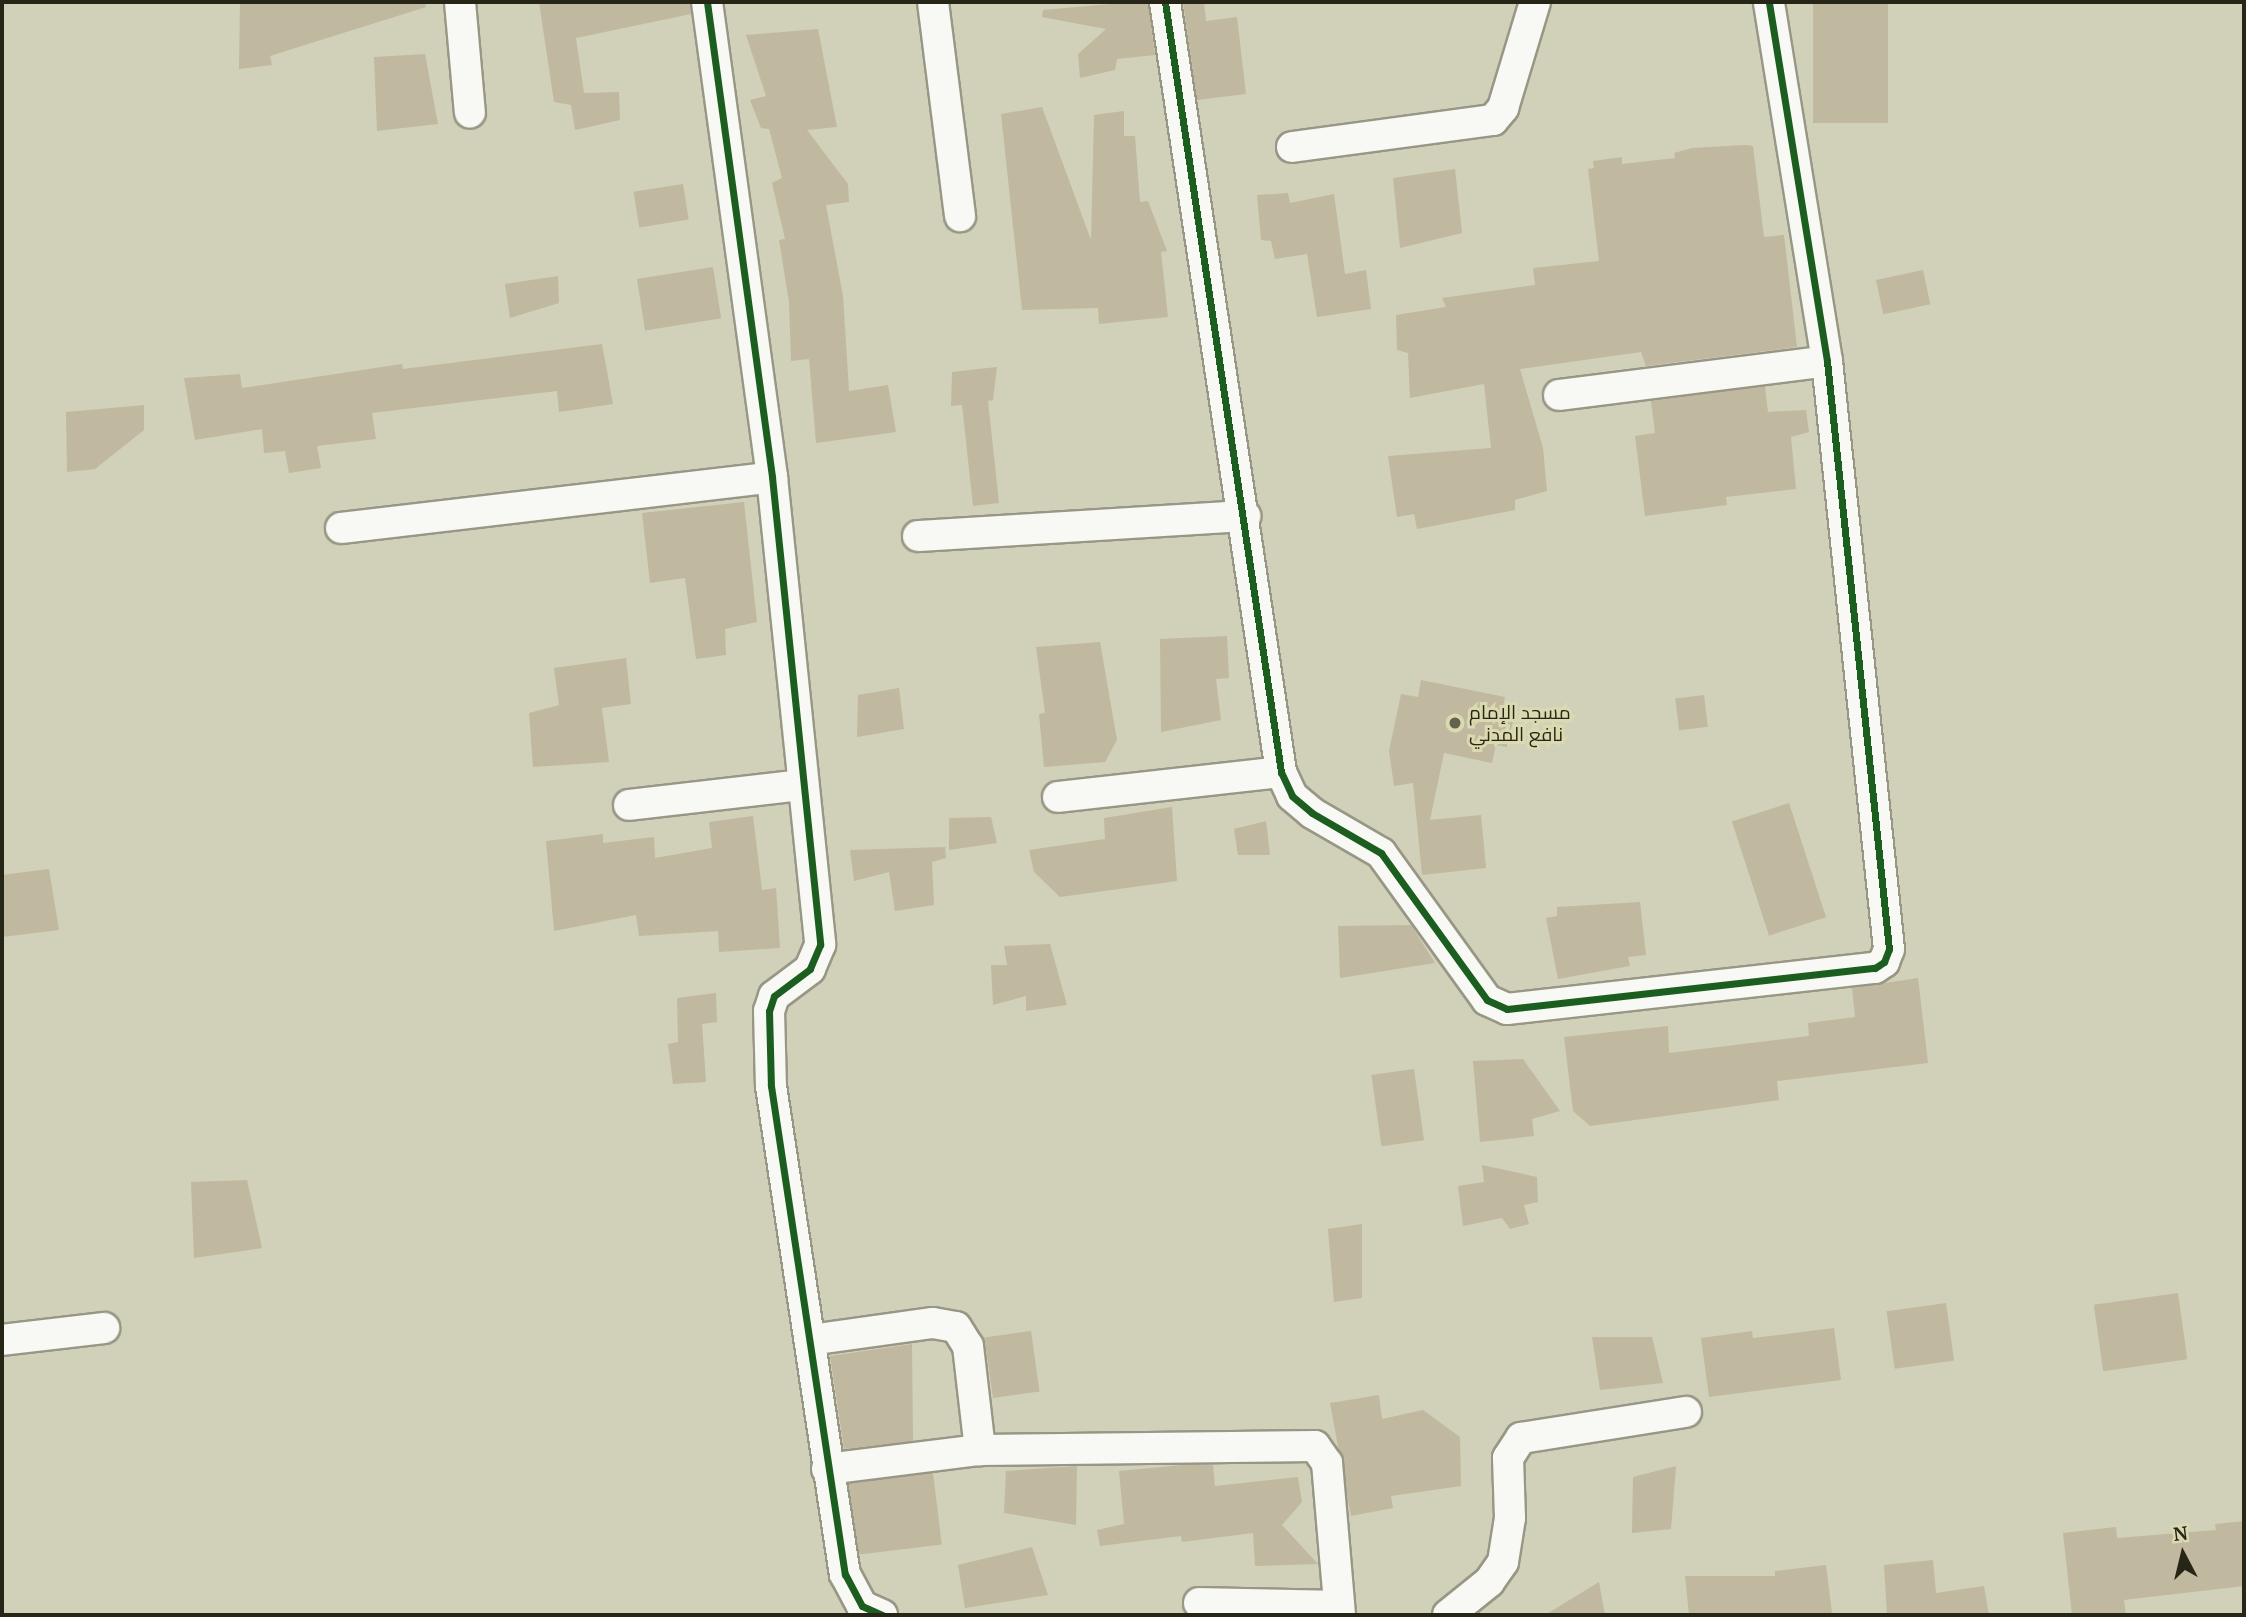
<!DOCTYPE html>
<html>
<head>
<meta charset="utf-8">
<style>
	body { margin:0 }
	#map { position:relative; width:2246px; height:1617px; overflow:hidden; background:#d1d0b9; font-family:"PT Serif",Cairo,serif }
	div>[style] { position:absolute }
	[style*='--x'] { left:calc(var(--x)*1px); top:calc(var(--y)*1px); width:calc(var(--w)*1px); rotate:calc(var(--a)*1deg) }
	.building>* { inset:0; background:#c0b89f; transform-origin:0 0 }
	.roads { filter:drop-shadow(2px 0 #989785) drop-shadow(-2px 0 #989785) drop-shadow(0 2px #989785) drop-shadow(0 -2px #989785) }
	.street>* { height:30px; margin:-15px; padding:0 15px; transform-origin:15px; border-radius:15px; background:#f8f8f4 }
	.cycleway>* { height:7px; margin:-3.5px; padding:0 3.5px; transform-origin:3.5px; border-radius:3.5px; background:#1b5e20 }
	.dots>* { width:19px; height:19px; translate:-50% -50%; box-sizing:border-box; border:4px solid #dbd9af; border-radius:50% }
	span { translate:-50% -50%; white-space:nowrap; text-align:center; line-height:1.15; -webkit-text-stroke:6px #dbd9af; paint-order:stroke }
	.poi-label { font-size:19px; color:#272616 }
	.left { translate:0 -50%; text-align:left }
	.frame { position:absolute; inset:0; border:4px solid #272616; pointer-events:none }
	.north { position:absolute; left:2148px; top:1519px; width:70px; height:70px; -webkit-text-stroke:5px #dbd9af; paint-order:stroke; rotate:353deg; font-size:19px; font-weight:700; line-height:28px; text-align:center; color:#272616 }
	.north::after { content:''; display:block; margin:auto; width:24px; height:32px; background:#272616; clip-path:polygon(50% 0,100% 100%,50% 72%,0 100%) }
</style>
</head>
<body>
<div id="map">
	<div class="building">
		<div style="clip-path:polygon(240px 2px,425px 2px,426px 7px,270px 56px,272px 65px,239px 69px)"></div>
		<div style="clip-path:polygon(539px 2px,690px 2px,691px 14px,576px 38px,584px 93px,619px 92px,620px 120px,575px 130px,571px 105px,554px 102px)"></div>
		<div style="clip-path:polygon(1133px 2px,1148px 2px,1155px 55px,1117px 59px,1115px 70px,1080px 78px,1078px 54px,1106px 29px,1042px 17px,1043px 10px)"></div>
		<div style="clip-path:polygon(1183px 2px,1204px 2px,1206px 21px,1237px 17px,1246px 94px,1197px 100px)"></div>
		<div style="left:1813px;top:2px;width:75px;height:121px"></div>
		<div style="clip-path:polygon(818px 29px,837px 127px,807px 130px,848px 184px,849px 202px,826px 205px,843px 296px,849px 391px,888px 385px,896px 432px,816px 443px,809px 359px,791px 361px,789px 302px,779px 240px,785px 239px,772px 183px,782px 178px,769px 129px,761px 128px,750px 100px,766px 96px,746px 35px)"></div>
		<div style="clip-path:polygon(425px 54px,438px 124px,377px 131px,374px 57px)"></div>
		<div style="clip-path:polygon(1042px 107px,1091px 240px,1094px 115px,1124px 111px,1124px 136px,1135px 136px,1140px 202px,1148px 201px,1167px 251px,1161px 252px,1168px 317px,1099px 324px,1098px 308px,1022px 310px,1001px 114px)"></div>
		<div style="clip-path:polygon(1746px 145px,1753px 146px,1764px 237px,1784px 235px,1797px 347px,1646px 366px,1641px 352px,1520px 369px,1543px 448px,1547px 491px,1515px 500px,1515px 510px,1417px 529px,1414px 514px,1397px 517px,1388px 456px,1491px 448px,1484px 384px,1410px 398px,1408px 353px,1397px 350px,1396px 315px,1446px 307px,1442px 298px,1535px 285px,1533px 268px,1599px 261px,1588px 169px,1594px 168px,1593px 161px,1622px 157px,1622px 164px,1675px 158px,1674px 153px,1692px 148px)"></div>
		<div style="clip-path:polygon(1455px 169px,1462px 233px,1400px 248px,1393px 178px)"></div>
		<div style="left:683px;top:184px;width:36px;height:50px;rotate:81deg"></div>
		<div style="clip-path:polygon(1288px 193px,1290px 203px,1334px 194px,1345px 274px,1366px 270px,1371px 309px,1317px 317px,1307px 254px,1275px 259px,1271px 241px,1261px 240px,1257px 195px)"></div>
		<div style="left:713px;top:267px;width:52px;height:77px;rotate:81deg"></div>
		<div style="left:1923px;top:270px;width:35px;height:48px;rotate:78deg"></div>
		<div style="clip-path:polygon(558px 276px,559px 303px,510px 318px,505px 284px)"></div>
		<div style="clip-path:polygon(602px 344px,613px 404px,559px 412px,557px 391px,372px 413px,376px 439px,317px 446px,321px 468px,289px 473px,285px 451px,264px 453px,262px 429px,195px 440px,184px 378px,240px 374px,242px 388px,402px 364px,403px 369px)"></div>
		<div style="clip-path:polygon(997px 367px,993px 400px,988px 401px,999px 503px,973px 506px,962px 405px,951px 406px,952px 372px)"></div>
		<div style="clip-path:polygon(1765px 386px,1768px 412px,1806px 410px,1809px 432px,1791px 437px,1796px 489px,1726px 497px,1727px 505px,1645px 516px,1635px 436px,1655px 433px,1651px 401px)"></div>
		<div style="clip-path:polygon(144px 405px,144px 430px,95px 469px,67px 472px,66px 412px)"></div>
		<div style="clip-path:polygon(744px 502px,757px 622px,725px 629px,726px 655px,696px 659px,685px 578px,650px 583px,642px 513px)"></div>
		<div style="clip-path:polygon(1227px 636px,1229px 678px,1216px 679px,1221px 720px,1161px 732px,1160px 639px)"></div>
		<div style="clip-path:polygon(1100px 642px,1117px 740px,1105px 762px,1044px 767px,1039px 714px,1045px 713px,1036px 647px)"></div>
		<div style="clip-path:polygon(626px 658px,631px 704px,602px 708px,609px 762px,533px 767px,529px 713px,559px 705px,554px 668px)"></div>
		<div style="clip-path:polygon(1421px 680px,1505px 697px,1501px 718px,1513px 721px,1507px 747px,1496px 745px,1492px 763px,1444px 753px,1430px 820px,1481px 815px,1486px 868px,1422px 875px,1413px 783px,1394px 786px,1389px 751px,1401px 694px,1418px 697px)"></div>
		<div style="clip-path:polygon(899px 688px,904px 729px,857px 737px,858px 695px)"></div>
		<div style="left:1704px;top:695px;width:32px;height:29px;rotate:83deg"></div>
		<div style="left:1789px;top:803px;width:120px;height:60px;rotate:72deg"></div>
		<div style="clip-path:polygon(1172px 807px,1177px 881px,1060px 897px,1034px 872px,1029px 850px,1105px 839px,1104px 818px)"></div>
		<div style="clip-path:polygon(753px 816px,762px 890px,776px 888px,780px 948px,719px 952px,718px 931px,639px 936px,636px 915px,554px 931px,546px 841px,603px 834px,603px 843px,654px 837px,655px 858px,712px 848px,709px 822px)"></div>
		<div style="clip-path:polygon(991px 817px,997px 843px,949px 850px,949px 818px)"></div>
		<div style="clip-path:polygon(1266px 821px,1270px 855px,1238px 855px,1234px 829px)"></div>
		<div style="clip-path:polygon(945px 847px,946px 858px,932px 862px,934px 905px,895px 911px,889px 872px,854px 881px,850px 850px)"></div>
		<div style="clip-path:polygon(49px 869px,59px 930px,2px 937px,2px 875px)"></div>
		<div style="clip-path:polygon(1640px 902px,1646px 955px,1628px 957px,1630px 966px,1558px 979px,1546px 918px,1557px 916px,1557px 907px)"></div>
		<div style="clip-path:polygon(1411px 925px,1435px 963px,1340px 978px,1338px 926px)"></div>
		<div style="clip-path:polygon(1050px 944px,1067px 1005px,1026px 1011px,1026px 996px,993px 1005px,991px 965px,1007px 965px,1004px 946px)"></div>
		<div style="clip-path:polygon(1918px 978px,1928px 1063px,1777px 1081px,1779px 1100px,1672px 1115px,1590px 1126px,1573px 1111px,1564px 1037px,1668px 1026px,1669px 1053px,1809px 1036px,1808px 1023px,1855px 1017px,1852px 988px)"></div>
		<div style="clip-path:polygon(716px 993px,717px 1022px,702px 1024px,706px 1082px,673px 1084px,668px 1044px,678px 1042px,677px 998px)"></div>
		<div style="clip-path:polygon(1523px 1059px,1560px 1111px,1532px 1119px,1534px 1136px,1480px 1142px,1473px 1061px)"></div>
		<div style="left:1414px;top:1069px;width:72px;height:43px;rotate:82deg"></div>
		<div style="clip-path:polygon(1482px 1165px,1537px 1177px,1538px 1202px,1524px 1205px,1529px 1224px,1510px 1229px,1502px 1218px,1463px 1226px,1458px 1186px,1484px 1182px)"></div>
		<div style="clip-path:polygon(247px 1180px,262px 1248px,194px 1258px,191px 1182px)"></div>
		<div style="clip-path:polygon(1362px 1224px,1362px 1298px,1334px 1302px,1328px 1229px)"></div>
		<div style="left:2178px;top:1293px;width:67px;height:85px;rotate:82deg"></div>
		<div style="left:1946px;top:1303px;width:58px;height:60px;rotate:82deg"></div>
		<div style="clip-path:polygon(1834px 1328px,1841px 1380px,1709px 1397px,1701px 1338px,1752px 1331px,1753px 1338px)"></div>
		<div style="left:1031px;top:1331px;width:61px;height:47px;rotate:82deg"></div>
		<div style="clip-path:polygon(1592px 1337px,1652px 1337px,1663px 1383px,1600px 1390px)"></div>
		<div style="clip-path:polygon(912px 1344px,913px 1441px,844px 1449px,830px 1356px)"></div>
		<div style="clip-path:polygon(1379px 1395px,1382px 1419px,1423px 1410px,1460px 1437px,1461px 1486px,1391px 1496px,1393px 1508px,1351px 1516px,1330px 1403px)"></div>
		<div style="clip-path:polygon(1183px 1465px,1213px 1465px,1215px 1486px,1298px 1477px,1302px 1502px,1282px 1525px,1318px 1564px,1255px 1566px,1253px 1533px,1182px 1542px,1181px 1536px,1100px 1546px,1097px 1530px,1124px 1524px,1119px 1471px)"></div>
		<div style="clip-path:polygon(1077px 1466px,1076px 1525px,1004px 1513px,1006px 1471px)"></div>
		<div style="clip-path:polygon(1676px 1466px,1671px 1529px,1632px 1533px,1633px 1477px)"></div>
		<div style="left:933px;top:1473px;width:72px;height:85px;rotate:83deg"></div>
		<div style="clip-path:polygon(2244px 1521px,2244px 1586px,2124px 1600px,2126px 1615px,2072px 1615px,2063px 1533px,2116px 1527px,2117px 1538px,2216px 1530px,2215px 1524px)"></div>
		<div style="clip-path:polygon(1032px 1547px,1048px 1595px,965px 1608px,958px 1565px)"></div>
		<div style="clip-path:polygon(1933px 1560px,1936px 1593px,1984px 1586px,1989px 1615px,1887px 1615px,1884px 1565px)"></div>
		<div style="clip-path:polygon(1826px 1565px,1832px 1613px,1689px 1615px,1685px 1576px,1775px 1576px,1775px 1571px)"></div>
		<div style="clip-path:polygon(1599px 1582px,1605px 1615px,1545px 1615px)"></div>
	</div>
	<div class="roads">
		<div class="street">
			<div style="--x:460;--y:2;--w:111;--a:84.9"></div>
			<div style="--x:707;--y:2;--w:479;--a:82.2"></div>
			<div style="--x:772;--y:477;--w:470;--a:84.1"></div>
			<div style="--x:820;--y:945;--w:26;--a:113"></div>
			<div style="--x:810;--y:969;--w:45;--a:143.1"></div>
			<div style="--x:774;--y:996;--w:16;--a:108"></div>
			<div style="--x:769;--y:1011;--w:75;--a:88.5"></div>
			<div style="--x:771;--y:1086;--w:494;--a:81.4"></div>
			<div style="--x:845;--y:1574;--w:36;--a:62"></div>
			<div style="--x:862;--y:1606;--w:22;--a:24"></div>
			<div style="--x:933;--y:2;--w:216;--a:82.8"></div>
			<div style="--x:1165;--y:2;--w:779;--a:81.43"></div>
			<div style="--x:1281;--y:772;--w:26;--a:65"></div>
			<div style="--x:1292;--y:796;--w:26;--a:40"></div>
			<div style="--x:1312;--y:813;--w:80;--a:30.1"></div>
			<div style="--x:1381;--y:853;--w:181;--a:54.2"></div>
			<div style="--x:1487;--y:1000;--w:22;--a:24"></div>
			<div style="--x:1507;--y:1009;--w:370;--a:-6.4"></div>
			<div style="--x:1875;--y:968;--w:11;--a:-34"></div>
			<div style="--x:1884;--y:962;--w:14;--a:-69"></div>
			<div style="--x:1889;--y:949;--w:591;--a:-96.02"></div>
			<div style="--x:1827;--y:361;--w:364;--a:-99.2"></div>
			<div style="--x:1292;--y:147;--w:203;--a:-7.7"></div>
			<div style="--x:1493;--y:120;--w:16;--a:-50"></div>
			<div style="--x:1503;--y:108;--w:111;--a:-73.2"></div>
			<div style="--x:1559;--y:395;--w:270;--a:-7.2"></div>
			<div style="--x:341;--y:528;--w:434;--a:-6.7"></div>
			<div style="--x:918;--y:536;--w:328;--a:-3.5"></div>
			<div style="--x:1058;--y:797;--w:224;--a:-6.4"></div>
			<div style="--x:629;--y:805;--w:173;--a:-6.6"></div>
			<div style="--x:2;--y:1340;--w:103;--a:-6.7"></div>
			<div style="--x:810;--y:1340;--w:124;--a:-7.9"></div>
			<div style="--x:933;--y:1323;--w:23;--a:10"></div>
			<div style="--x:956;--y:1327;--w:22;--a:58"></div>
			<div style="--x:968;--y:1346;--w:105;--a:83.4"></div>
			<div style="--x:980;--y:1450;--w:335;--a:-0.7"></div>
			<div style="--x:1315;--y:1446;--w:21;--a:55"></div>
			<div style="--x:1327;--y:1463;--w:153;--a:85.1"></div>
			<div style="--x:827;--y:1469;--w:154;--a:-7.1"></div>
			<div style="--x:1199;--y:1603;--w:140;--a:1.2"></div>
			<div style="--x:1448;--y:1615;--w:53;--a:-38.8"></div>
			<div style="--x:1489;--y:1582;--w:24;--a:-55"></div>
			<div style="--x:1503;--y:1562;--w:45;--a:-81"></div>
			<div style="--x:1510;--y:1518;--w:60;--a:-91.9"></div>
			<div style="--x:1508;--y:1458;--w:24;--a:-57"></div>
			<div style="--x:1521;--y:1438;--w:167;--a:-9"></div>
		</div>
	</div>
	<div class="cycleway">
		<div style="--x:707;--y:2;--w:479;--a:82.2"></div>
		<div style="--x:772;--y:477;--w:470;--a:84.1"></div>
		<div style="--x:820;--y:945;--w:26;--a:113"></div>
		<div style="--x:810;--y:969;--w:45;--a:143.1"></div>
		<div style="--x:774;--y:996;--w:16;--a:108"></div>
		<div style="--x:769;--y:1011;--w:75;--a:88.5"></div>
		<div style="--x:771;--y:1086;--w:494;--a:81.4"></div>
		<div style="--x:845;--y:1574;--w:36;--a:62"></div>
		<div style="--x:862;--y:1606;--w:22;--a:24"></div>
		<div style="--x:1165;--y:2;--w:779;--a:81.43"></div>
		<div style="--x:1281;--y:772;--w:26;--a:65"></div>
		<div style="--x:1292;--y:796;--w:26;--a:40"></div>
		<div style="--x:1312;--y:813;--w:80;--a:30.1"></div>
		<div style="--x:1381;--y:853;--w:181;--a:54.2"></div>
		<div style="--x:1487;--y:1000;--w:22;--a:24"></div>
		<div style="--x:1507;--y:1009;--w:370;--a:-6.4"></div>
		<div style="--x:1875;--y:968;--w:11;--a:-34"></div>
		<div style="--x:1884;--y:962;--w:14;--a:-69"></div>
		<div style="--x:1889;--y:949;--w:591;--a:-96.02"></div>
		<div style="--x:1827;--y:361;--w:364;--a:-99.2"></div>
	</div>
	<div class="dots">
		<div style="left:1455px;top:723px;background:#62624f"></div>
	</div>
	<div class="poi-label">
		<span class="left" style="left:1469px;top:723px">مسجد الإمام<br>نافع المدني</span>
	</div>
	<div class="frame"></div>
	<div class="north">N</div>
</div>
</body>
</html>
